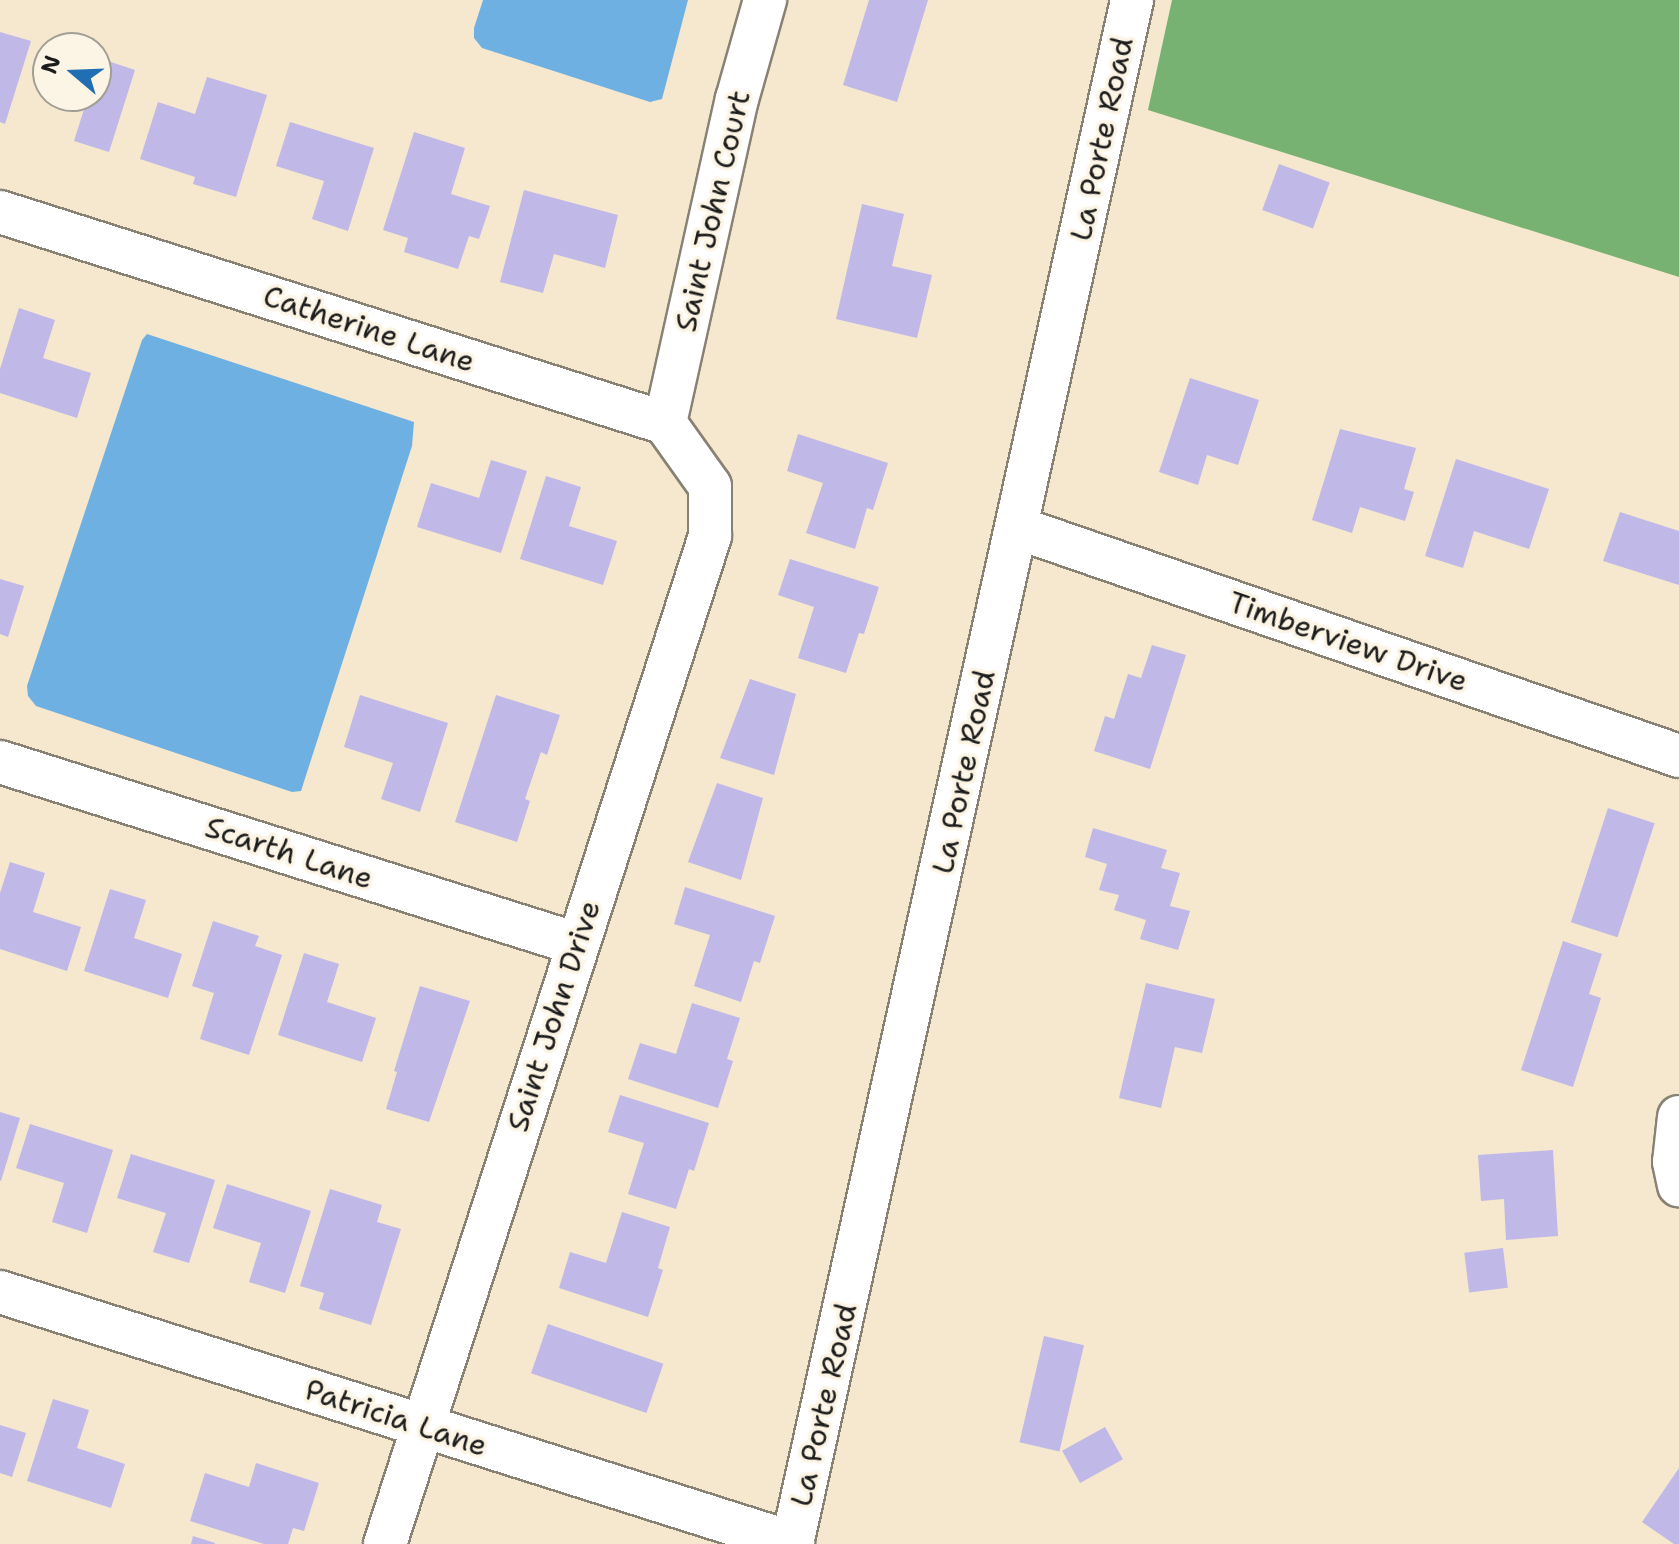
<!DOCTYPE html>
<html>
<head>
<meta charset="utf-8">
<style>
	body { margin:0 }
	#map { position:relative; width:1679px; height:1544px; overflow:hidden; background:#f5e8ce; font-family:"Shantell Sans",sans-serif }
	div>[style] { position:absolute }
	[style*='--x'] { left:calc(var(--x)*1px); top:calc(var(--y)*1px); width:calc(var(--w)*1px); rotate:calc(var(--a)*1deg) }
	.forest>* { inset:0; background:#78b272 }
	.water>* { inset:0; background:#6fb0e3 }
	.building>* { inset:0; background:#c0b8e7; transform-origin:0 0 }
	.roads { filter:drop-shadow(2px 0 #888275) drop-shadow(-2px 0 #888275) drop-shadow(0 2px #888275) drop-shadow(0 -2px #888275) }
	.minor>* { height:42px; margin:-21px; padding:0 21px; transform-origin:21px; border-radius:21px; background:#fff }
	span { translate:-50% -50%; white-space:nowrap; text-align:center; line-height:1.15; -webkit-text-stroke:7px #fcf5e5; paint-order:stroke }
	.street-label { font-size:30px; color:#1c1c1c }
	.north { position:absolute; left:32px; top:32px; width:80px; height:80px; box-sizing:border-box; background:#fcf5e5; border:2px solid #a29e95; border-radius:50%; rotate:289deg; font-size:22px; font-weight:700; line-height:32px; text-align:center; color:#1c1c1c }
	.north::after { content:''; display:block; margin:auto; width:28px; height:36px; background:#1f6fb2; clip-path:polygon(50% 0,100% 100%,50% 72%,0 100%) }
</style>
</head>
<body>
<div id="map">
	<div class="forest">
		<div style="clip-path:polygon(1172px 0,1679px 0,1679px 277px,1148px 110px)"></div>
	</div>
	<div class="water">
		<div style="clip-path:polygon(483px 0,688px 0,662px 99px,650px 102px,482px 48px,474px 38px,474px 28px)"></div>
		<div style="clip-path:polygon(147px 334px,414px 422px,412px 446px,301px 791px,292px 792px,36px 706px,28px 696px,27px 686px,142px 340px)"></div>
	</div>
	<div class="building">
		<div style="clip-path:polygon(869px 0,928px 0,897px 102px,843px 85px)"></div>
		<div style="clip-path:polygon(0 32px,31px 41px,5px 124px,0 122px)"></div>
		<div style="clip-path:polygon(47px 55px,48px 55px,48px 91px,37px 87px)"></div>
		<div style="clip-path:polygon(96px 57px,135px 70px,109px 152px,74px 141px,86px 103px,67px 97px,96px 96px)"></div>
		<div style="clip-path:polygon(207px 77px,267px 95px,236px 197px,193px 184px,195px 177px,140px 159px,158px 102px,195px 114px)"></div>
		<div style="clip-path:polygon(290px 122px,374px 148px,348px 231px,312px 219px,324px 181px,276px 166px)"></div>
		<div style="clip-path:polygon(414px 132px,465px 148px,451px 194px,490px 206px,479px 239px,469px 236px,458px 269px,404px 252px,408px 238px,383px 230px)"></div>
		<div style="left:1279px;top:164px;width:54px;height:49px;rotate:20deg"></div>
		<div style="clip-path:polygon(524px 190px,618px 215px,605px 268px,554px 254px,543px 293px,500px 282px)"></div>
		<div style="clip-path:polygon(862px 204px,904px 214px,892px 266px,932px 275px,917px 338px,836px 319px)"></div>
		<div style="clip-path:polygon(19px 308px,55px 320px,43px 358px,91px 373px,77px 418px,0 393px,0 369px)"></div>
		<div style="clip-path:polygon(1190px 378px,1259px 400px,1238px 465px,1207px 455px,1198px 485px,1159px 472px)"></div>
		<div style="clip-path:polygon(1340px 429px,1416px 448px,1404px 489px,1414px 492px,1405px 521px,1360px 507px,1352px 533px,1312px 520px)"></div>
		<div style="clip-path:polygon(798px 434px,888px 463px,873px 510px,867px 508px,855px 549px,806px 533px,823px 483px,787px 471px)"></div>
		<div style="clip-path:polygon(1456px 459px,1549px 489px,1529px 549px,1474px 531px,1463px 568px,1425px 556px)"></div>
		<div style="clip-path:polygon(491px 460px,527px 471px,501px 553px,417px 527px,431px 483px,479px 498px)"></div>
		<div style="clip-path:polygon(546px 476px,581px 487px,569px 526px,617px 541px,603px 585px,520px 559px)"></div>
		<div style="clip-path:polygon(1620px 512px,1679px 531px,1679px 585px,1603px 561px)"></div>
		<div style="clip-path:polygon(790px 559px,879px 587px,864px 634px,859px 633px,846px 673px,798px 658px,814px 607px,778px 595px)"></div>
		<div style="clip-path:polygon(0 579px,24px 586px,8px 637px,0 634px)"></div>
		<div style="clip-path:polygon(1152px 645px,1186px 655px,1150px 769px,1094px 751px,1105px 716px,1114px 719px,1128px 674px,1141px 678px)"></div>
		<div style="clip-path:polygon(750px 679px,796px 694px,774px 775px,720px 758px)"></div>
		<div style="clip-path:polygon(360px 695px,448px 723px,420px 812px,381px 799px,393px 763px,344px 747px)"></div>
		<div style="clip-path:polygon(496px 695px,560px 715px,547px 755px,541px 752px,525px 799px,530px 801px,517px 842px,455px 822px)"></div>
		<div style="clip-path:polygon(717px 783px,763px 798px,741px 880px,688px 862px)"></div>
		<div style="left:1608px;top:808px;width:49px;height:120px;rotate:18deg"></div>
		<div style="clip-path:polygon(1093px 828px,1167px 850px,1161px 868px,1180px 873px,1170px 906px,1190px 911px,1178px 950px,1140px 939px,1146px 920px,1114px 910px,1119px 895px,1099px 890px,1107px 864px,1085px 857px)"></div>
		<div style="clip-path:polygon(10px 862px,45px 873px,33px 912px,81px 927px,67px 971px,0 949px,0 893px)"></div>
		<div style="clip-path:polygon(685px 887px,775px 916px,760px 963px,754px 961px,741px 1002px,694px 986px,710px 935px,674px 924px)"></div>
		<div style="clip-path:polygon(110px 889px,146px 900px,134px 938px,182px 954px,168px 998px,84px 971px)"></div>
		<div style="clip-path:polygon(213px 921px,259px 936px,255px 946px,282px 955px,249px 1055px,200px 1039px,214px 993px,192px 986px)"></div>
		<div style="clip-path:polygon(1563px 941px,1602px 954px,1589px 994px,1601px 998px,1573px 1087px,1521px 1070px)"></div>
		<div style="clip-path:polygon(304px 953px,339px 964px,327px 1002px,376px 1018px,362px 1062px,278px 1035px)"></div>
		<div style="clip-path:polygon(1146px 983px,1215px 999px,1202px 1053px,1175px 1047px,1161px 1108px,1119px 1098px)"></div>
		<div style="clip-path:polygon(420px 986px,470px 1001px,429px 1122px,386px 1109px,397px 1072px,394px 1071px)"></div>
		<div style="clip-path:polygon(692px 1003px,740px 1018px,727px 1059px,733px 1061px,718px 1108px,628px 1079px,640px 1043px,676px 1054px)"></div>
		<div style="clip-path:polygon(620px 1095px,709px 1123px,694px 1171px,689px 1169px,676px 1209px,628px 1194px,644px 1143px,608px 1132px)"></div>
		<div style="clip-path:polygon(0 1112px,20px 1118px,1px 1181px,0 1180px)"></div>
		<div style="clip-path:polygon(30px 1124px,113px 1150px,87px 1233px,52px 1222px,64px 1183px,16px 1168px)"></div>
		<div style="clip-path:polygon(1553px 1150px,1558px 1236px,1506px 1240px,1504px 1199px,1481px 1201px,1478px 1155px)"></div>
		<div style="clip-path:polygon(131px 1154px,215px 1180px,189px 1263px,153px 1252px,166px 1213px,117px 1198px)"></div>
		<div style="clip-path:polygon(227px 1184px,311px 1211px,285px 1293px,249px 1282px,261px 1243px,213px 1228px)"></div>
		<div style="clip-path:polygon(330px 1189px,382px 1205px,377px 1222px,401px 1229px,371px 1325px,319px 1309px,324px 1293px,300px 1286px)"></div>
		<div style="clip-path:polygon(622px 1212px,670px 1227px,658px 1268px,663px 1270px,648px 1317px,559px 1288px,570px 1252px,606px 1263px)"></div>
		<div style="left:1503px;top:1248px;width:40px;height:39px;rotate:83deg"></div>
		<div style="left:548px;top:1324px;width:122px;height:52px;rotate:19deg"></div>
		<div style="left:1044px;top:1336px;width:41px;height:109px;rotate:13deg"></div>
		<div style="clip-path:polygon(53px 1399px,89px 1410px,77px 1448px,125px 1464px,111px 1508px,27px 1481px)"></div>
		<div style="clip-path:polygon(0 1425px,26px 1433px,12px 1477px,0 1473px)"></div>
		<div style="left:1105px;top:1427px;width:37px;height:49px;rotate:61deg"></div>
		<div style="clip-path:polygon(256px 1463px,319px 1483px,304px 1531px,293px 1528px,288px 1544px,264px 1544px,190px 1521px,205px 1473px,249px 1487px)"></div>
		<div style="clip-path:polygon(1679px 1468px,1679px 1544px,1674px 1544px,1642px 1522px)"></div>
		<div style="clip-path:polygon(193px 1536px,215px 1543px,215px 1544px,191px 1544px)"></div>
	</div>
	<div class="roads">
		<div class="minor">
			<div style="--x:0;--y:212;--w:698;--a:17.6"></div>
			<div style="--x:665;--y:423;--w:77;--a:54.5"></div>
			<div style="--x:710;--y:486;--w:50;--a:90"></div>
			<div style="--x:710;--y:536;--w:1059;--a:107.87"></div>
			<div style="--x:665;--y:423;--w:332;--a:-77.5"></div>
			<div style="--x:737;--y:99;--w:103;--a:-74.2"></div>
			<div style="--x:1018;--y:528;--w:699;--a:19.03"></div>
			<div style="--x:0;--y:762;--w:605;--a:17.51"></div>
			<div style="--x:1679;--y:1117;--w:45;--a:96.3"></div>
			<div style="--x:1674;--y:1162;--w:24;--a:78"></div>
			<div style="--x:0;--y:1292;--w:832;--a:17.56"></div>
			<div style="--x:792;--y:1544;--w:1581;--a:-77.58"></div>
		</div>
	</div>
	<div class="street-label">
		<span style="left:1102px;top:139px;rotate:-78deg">La Porte Road</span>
		<span style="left:713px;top:211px;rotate:-77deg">Saint John Court</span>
		<span style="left:369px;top:329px;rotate:18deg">Catherine Lane</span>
		<span style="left:1348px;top:642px;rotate:19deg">Timberview Drive</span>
		<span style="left:964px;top:772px;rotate:-78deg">La Porte Road</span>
		<span style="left:289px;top:853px;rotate:18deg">Scarth Lane</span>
		<span style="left:554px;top:1016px;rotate:-72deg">Saint John Drive</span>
		<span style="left:824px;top:1405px;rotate:-77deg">La Porte Road</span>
		<span style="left:396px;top:1418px;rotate:18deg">Patricia Lane</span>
	</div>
	<div class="north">N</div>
</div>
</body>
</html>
